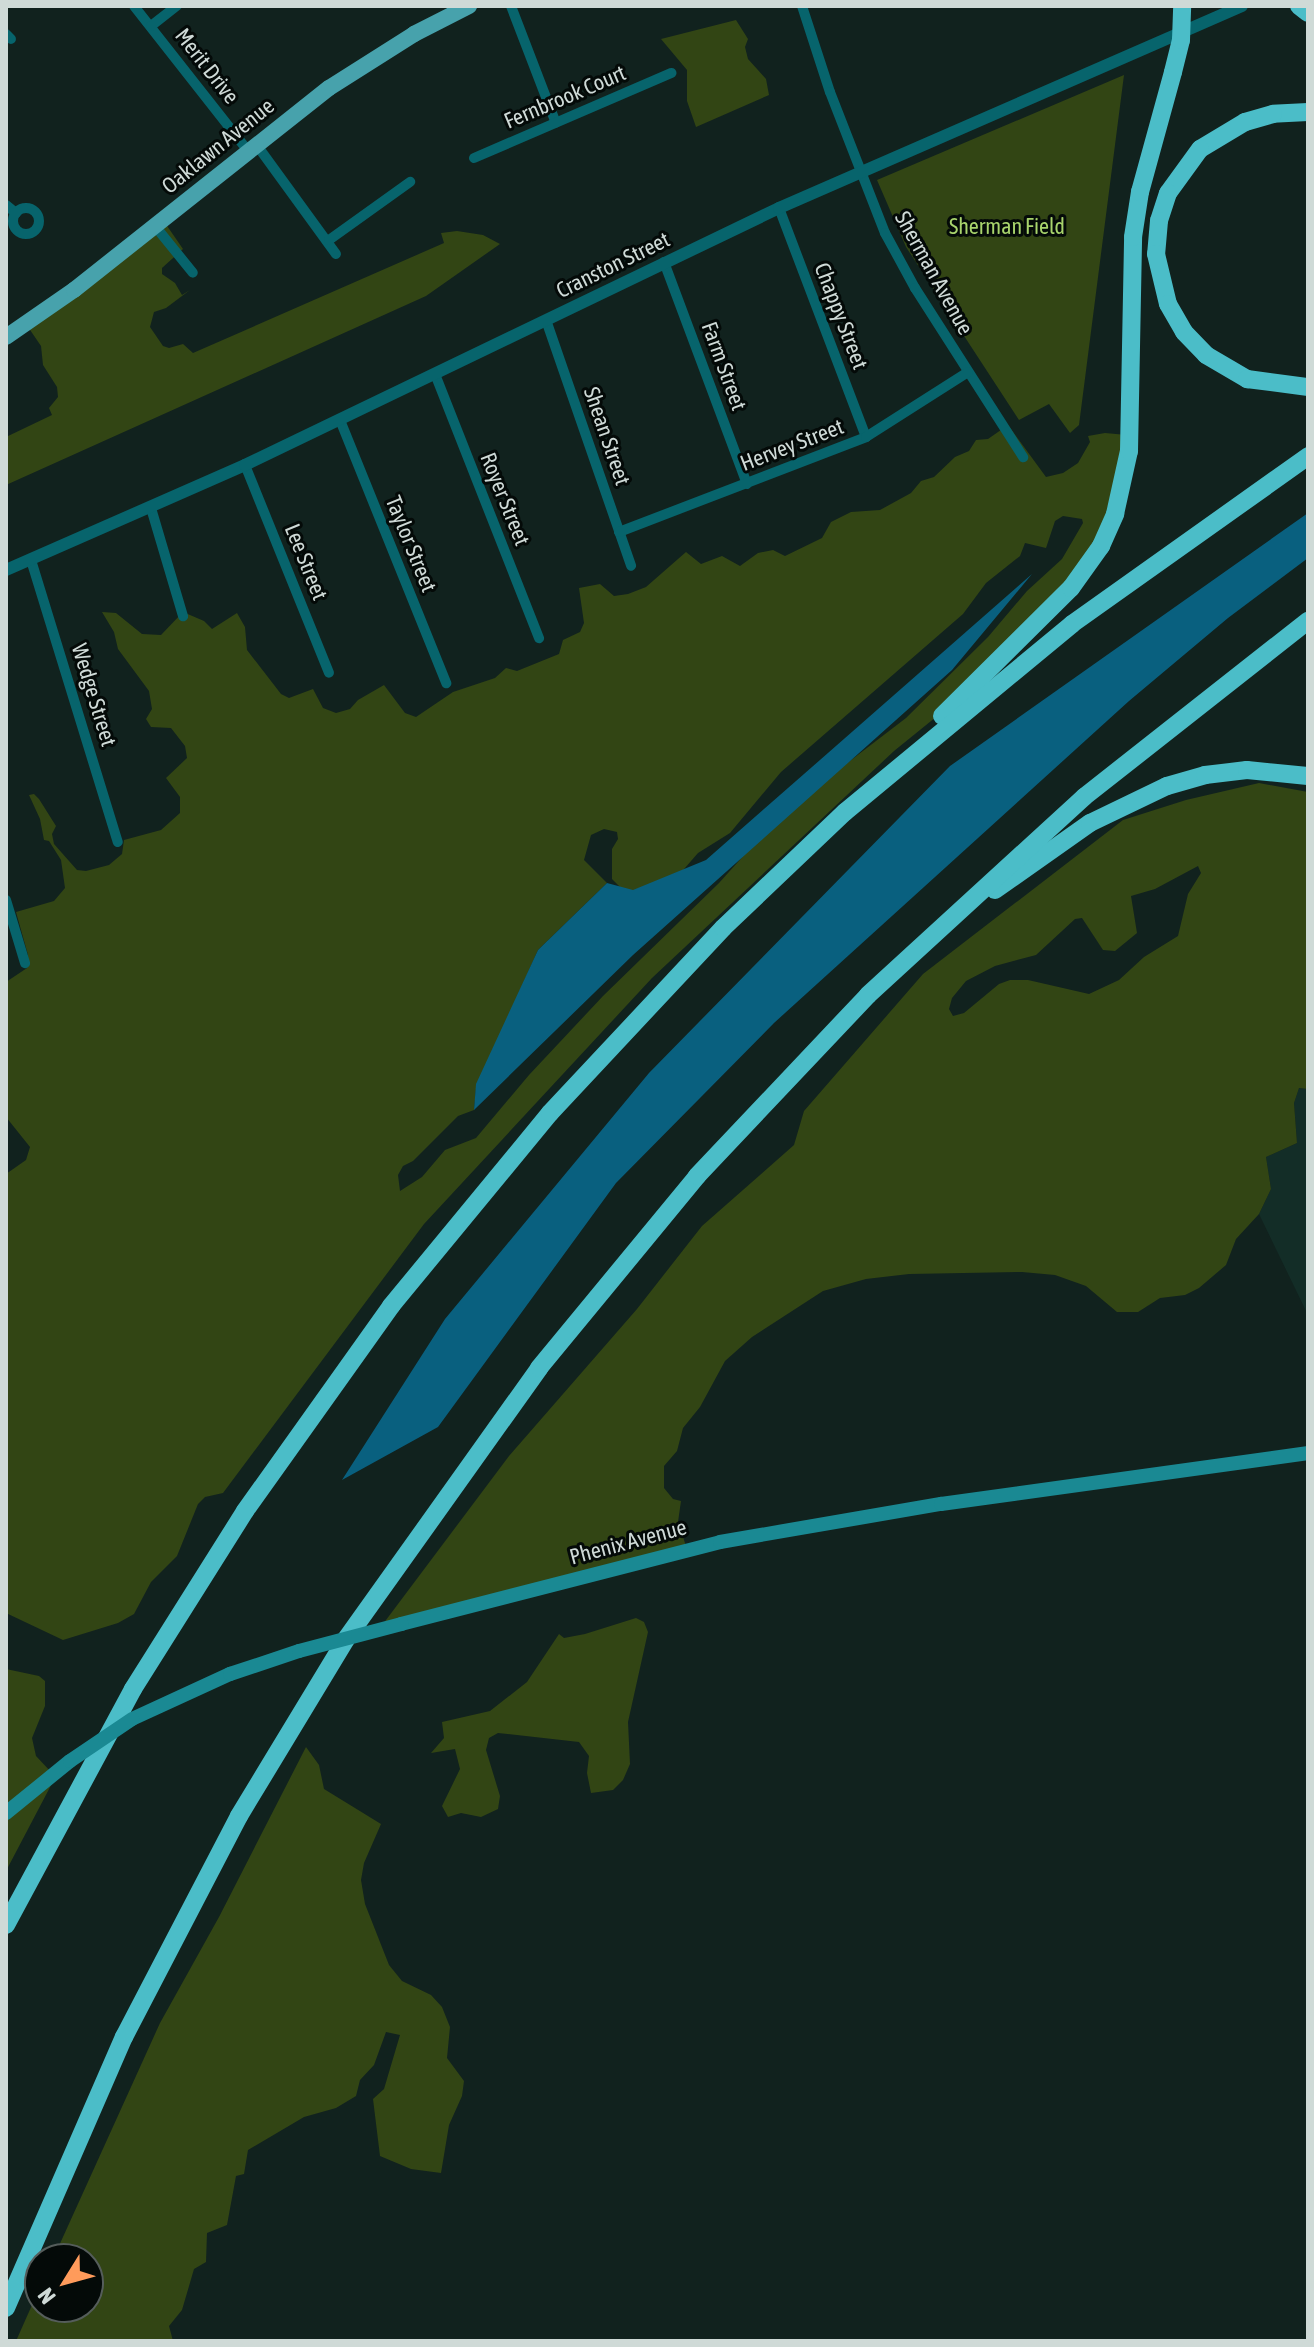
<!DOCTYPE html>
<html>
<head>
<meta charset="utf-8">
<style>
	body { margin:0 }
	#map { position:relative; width:1314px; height:2347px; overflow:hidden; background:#11221e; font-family:"Asap Condensed",sans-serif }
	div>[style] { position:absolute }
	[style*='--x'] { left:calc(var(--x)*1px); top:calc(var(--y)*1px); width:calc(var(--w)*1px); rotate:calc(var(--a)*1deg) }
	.built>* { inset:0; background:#132d27 }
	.green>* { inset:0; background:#324514 }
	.water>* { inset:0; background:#09607f }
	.minor>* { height:10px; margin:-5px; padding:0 5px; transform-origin:5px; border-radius:5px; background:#07646c }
	.minor>.ring { margin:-5px; padding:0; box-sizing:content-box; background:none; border:10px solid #07646c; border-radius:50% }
	.tertiary>* { height:12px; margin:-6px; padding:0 6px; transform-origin:6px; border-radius:6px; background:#07646c }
	.secondary>* { height:14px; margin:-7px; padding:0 7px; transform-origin:7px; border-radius:7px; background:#1a8993 }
	.primary>* { height:16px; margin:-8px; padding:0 8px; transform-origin:8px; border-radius:8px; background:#47a2ac }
	.motorway>* { height:18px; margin:-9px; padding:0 9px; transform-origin:9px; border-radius:9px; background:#4bbdc8 }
	.secondary-bridge>* { height:14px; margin:-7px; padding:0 7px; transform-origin:7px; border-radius:7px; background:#1a8993 }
	.motorway-bridge>* { height:18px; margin:-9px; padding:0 9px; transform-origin:9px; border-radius:9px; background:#4bbdc8 }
	span { translate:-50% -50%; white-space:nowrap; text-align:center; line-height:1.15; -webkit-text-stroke:6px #040a08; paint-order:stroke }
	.street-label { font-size:22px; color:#cfdad7 }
	.park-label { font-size:22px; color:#a8d46c }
	.frame { position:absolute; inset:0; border:8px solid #cfdad7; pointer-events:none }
	.north { position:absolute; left:24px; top:2243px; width:80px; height:80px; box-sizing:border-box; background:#040a08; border:2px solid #555d5b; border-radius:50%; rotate:233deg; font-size:22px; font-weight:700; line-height:32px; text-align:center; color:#cfdad7 }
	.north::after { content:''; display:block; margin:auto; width:28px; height:36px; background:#ff9b5b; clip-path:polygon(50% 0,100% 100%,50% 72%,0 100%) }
</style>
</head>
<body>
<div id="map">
	<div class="built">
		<div style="clip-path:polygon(1299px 1088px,1308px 1089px,1308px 1315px,1259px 1214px,1271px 1189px,1266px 1157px,1297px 1143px,1294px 1103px)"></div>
	</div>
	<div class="green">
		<div style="clip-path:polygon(736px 20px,748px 39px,745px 47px,748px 59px,766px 79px,769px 95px,696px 127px,687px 101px,687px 70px,661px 39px)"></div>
		<div style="clip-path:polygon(1124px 75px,1079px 425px,1070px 433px,1049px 404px,1019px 420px,906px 247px,877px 180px)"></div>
		<div style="clip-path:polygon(163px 220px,183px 249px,162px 268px,162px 274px,175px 283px,182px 295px,190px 290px,166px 308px,154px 312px,150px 327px,163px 346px,169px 348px,183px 344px,193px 353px,444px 243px,441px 233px,457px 231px,483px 235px,500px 244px,426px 296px,6px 485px,6px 437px,52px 415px,49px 408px,58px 397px,57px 387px,43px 365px,41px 346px,26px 324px)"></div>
		<div style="clip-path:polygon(evenodd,1008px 425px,1046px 477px,1063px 473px,1078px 463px,1090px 442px,1088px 436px,1105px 433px,1127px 435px,1095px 554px,957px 700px,894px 751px,652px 978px,424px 1224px,223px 1493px,205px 1497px,198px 1504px,177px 1556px,151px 1582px,134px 1614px,118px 1623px,63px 1640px,6px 1613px,6px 1174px,26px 1160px,30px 1147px,6px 1117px,6px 982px,27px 968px,28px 955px,16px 912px,54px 901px,65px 888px,61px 860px,49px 841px,44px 840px,40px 819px,29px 795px,34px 794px,39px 799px,56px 826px,52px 834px,54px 844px,77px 870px,86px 871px,109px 865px,122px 854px,124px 840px,161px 830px,180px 813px,180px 797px,166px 778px,187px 758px,185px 746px,171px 728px,151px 727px,146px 719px,152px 709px,149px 691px,118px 649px,114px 632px,102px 612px,116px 613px,142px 634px,161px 635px,183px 612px,204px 621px,212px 629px,237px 613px,245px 627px,247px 650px,281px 694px,289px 698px,313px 689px,323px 708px,336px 713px,350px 709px,358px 700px,384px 685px,405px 713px,416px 717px,453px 692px,495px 678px,506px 668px,517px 671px,559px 654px,563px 640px,580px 632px,584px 623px,579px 588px,600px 584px,614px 596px,628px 594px,646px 587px,686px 552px,701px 564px,722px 556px,740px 566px,758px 553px,773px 550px,785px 556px,822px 538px,831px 522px,851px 512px,880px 510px,911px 493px,921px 481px,934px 477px,955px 457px,969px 451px,976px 440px,988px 439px,1008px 425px,1063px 516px,1082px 519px,1083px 523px,1062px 559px,1027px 591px,988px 637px,906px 718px,782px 813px,719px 883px,603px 996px,529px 1075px,476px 1138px,445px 1150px,422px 1177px,400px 1191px,398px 1175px,403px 1166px,413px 1161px,458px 1116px,474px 1110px,476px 1089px,538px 950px,607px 883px,584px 860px,591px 835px,604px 829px,617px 832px,618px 839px,612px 849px,612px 879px,622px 889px,658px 899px,698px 853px,730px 833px,781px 772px,963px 614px,986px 583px,1020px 556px,1025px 543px,1046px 548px,1055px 521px,1063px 516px)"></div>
		<div style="clip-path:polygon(evenodd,1259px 783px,1308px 792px,1308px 1089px,1299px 1088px,1294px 1103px,1297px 1143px,1266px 1157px,1271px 1189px,1259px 1214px,1236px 1239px,1226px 1265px,1199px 1288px,1185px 1295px,1160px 1298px,1138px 1312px,1117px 1312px,1086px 1286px,1055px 1275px,1022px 1272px,909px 1274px,866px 1279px,823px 1291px,752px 1337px,725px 1361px,700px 1407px,683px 1428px,677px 1451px,664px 1466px,664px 1488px,673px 1499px,681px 1501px,678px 1522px,687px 1549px,380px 1628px,509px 1456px,637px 1309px,702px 1226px,794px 1145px,804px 1111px,923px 974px,1123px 820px,1186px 800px,1259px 783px,1198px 866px,1201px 873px,1188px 894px,1178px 936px,1144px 957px,1119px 980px,1089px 994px,1028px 980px,1010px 980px,999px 984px,964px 1013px,953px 1016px,949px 1009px,952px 998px,966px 981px,995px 966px,1036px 955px,1075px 919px,1082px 918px,1103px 950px,1115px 951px,1137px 933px,1131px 896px,1155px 889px,1198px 866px)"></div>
		<div style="clip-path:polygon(636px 1618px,644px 1622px,648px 1632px,628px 1722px,630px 1764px,623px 1780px,613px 1790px,591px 1793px,587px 1773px,589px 1756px,579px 1742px,498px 1733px,489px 1738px,486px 1750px,500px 1796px,498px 1809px,481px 1817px,461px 1813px,448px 1817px,442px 1806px,460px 1769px,455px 1749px,431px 1753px,444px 1738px,442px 1722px,490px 1711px,527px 1682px,559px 1634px,564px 1638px,585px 1634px)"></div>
		<div style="clip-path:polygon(6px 1669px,39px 1676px,45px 1681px,45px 1706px,32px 1738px,36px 1756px,52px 1773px,58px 1772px,6px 1871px)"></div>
		<div style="clip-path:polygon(306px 1747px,319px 1765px,324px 1789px,381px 1824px,364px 1863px,361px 1880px,365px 1904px,389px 1965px,402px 1981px,431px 1995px,442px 2007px,450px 2027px,447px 2058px,464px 2081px,462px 2096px,449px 2125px,441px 2173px,411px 2169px,380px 2156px,373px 2099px,384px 2089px,400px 2035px,386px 2032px,374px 2065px,360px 2080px,356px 2096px,336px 2108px,304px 2117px,248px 2150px,244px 2174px,236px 2176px,227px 2225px,207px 2233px,206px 2262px,194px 2269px,182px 2310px,169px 2326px,173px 2341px,16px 2341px,40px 2287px,40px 2307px,88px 2307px,88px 2259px,53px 2259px,160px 2023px,219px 1917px)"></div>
	</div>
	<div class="water">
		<div style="clip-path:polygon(1308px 513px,1308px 558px,1228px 618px,1129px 701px,774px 1023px,616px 1183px,438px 1427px,342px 1480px,445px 1319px,649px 1073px,950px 766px)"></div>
		<div style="clip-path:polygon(1032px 574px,952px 670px,633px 955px,474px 1110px,476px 1084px,538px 950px,607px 883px,633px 890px,706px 860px)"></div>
	</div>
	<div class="minor">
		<div style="--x:134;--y:6;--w:184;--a:51.8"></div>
		<div style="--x:511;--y:6;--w:125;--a:69"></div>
		<div style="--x:802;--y:6;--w:90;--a:72"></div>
		<div style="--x:830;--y:92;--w:151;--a:68.7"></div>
		<div style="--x:885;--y:233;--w:63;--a:61.4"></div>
		<div style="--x:915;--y:288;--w:201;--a:57.4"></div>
		<div style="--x:151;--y:26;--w:33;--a:-38"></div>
		<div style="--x:6;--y:34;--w:7;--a:45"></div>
		<div style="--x:256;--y:144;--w:136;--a:54"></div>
		<div style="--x:474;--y:158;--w:215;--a:-23.3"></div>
		<div style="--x:6;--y:205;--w:13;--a:39"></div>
		<div class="ring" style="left:13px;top:208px;width:16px;height:16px"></div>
		<div style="--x:779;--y:208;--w:245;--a:69.2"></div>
		<div style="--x:155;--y:226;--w:60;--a:51"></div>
		<div style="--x:329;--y:240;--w:100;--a:-35.6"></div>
		<div style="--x:664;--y:262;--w:237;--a:69.5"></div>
		<div style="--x:546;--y:320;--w:260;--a:70.9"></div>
		<div style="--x:435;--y:374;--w:284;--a:68.5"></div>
		<div style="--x:340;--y:420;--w:284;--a:68"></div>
		<div style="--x:245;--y:465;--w:224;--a:68"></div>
		<div style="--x:151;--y:508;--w:113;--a:73.5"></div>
		<div style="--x:619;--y:532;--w:265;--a:-21"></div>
		<div style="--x:866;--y:437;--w:121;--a:-32.5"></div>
		<div style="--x:31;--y:560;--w:295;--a:72.9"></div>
		<div style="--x:6;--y:900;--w:66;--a:73.2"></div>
	</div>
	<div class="tertiary">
		<div style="--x:6;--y:570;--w:261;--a:-23.7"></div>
		<div style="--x:245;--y:465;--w:593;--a:-25.7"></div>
		<div style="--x:779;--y:208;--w:505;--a:-23.57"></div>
	</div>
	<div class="secondary">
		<div style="--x:401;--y:1624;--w:329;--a:-14.4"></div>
		<div style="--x:720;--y:1542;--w:224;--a:-9.8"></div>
		<div style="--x:941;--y:1504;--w:371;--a:-7.9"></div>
		<div style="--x:132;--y:1719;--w:108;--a:-24.7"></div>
		<div style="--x:230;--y:1674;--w:73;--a:-18.4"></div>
		<div style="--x:6;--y:1813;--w:82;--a:-39.1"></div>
	</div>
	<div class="primary">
		<div style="--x:6;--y:337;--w:83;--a:-34.7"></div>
		<div style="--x:74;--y:290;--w:325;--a:-38.4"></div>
		<div style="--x:329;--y:88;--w:101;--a:-32.4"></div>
		<div style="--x:414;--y:34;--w:62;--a:-27"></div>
	</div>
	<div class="motorway">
		<div style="--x:1299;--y:6;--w:11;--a:38"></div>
		<div style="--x:1308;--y:112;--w:35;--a:177"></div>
		<div style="--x:1273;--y:114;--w:29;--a:164"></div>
		<div style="--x:1245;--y:122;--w:52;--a:149"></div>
		<div style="--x:1200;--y:149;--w:54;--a:126"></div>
		<div style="--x:1168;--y:193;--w:29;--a:108"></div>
		<div style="--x:1159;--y:221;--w:33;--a:95"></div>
		<div style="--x:1156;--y:254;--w:51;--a:76.5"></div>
		<div style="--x:1168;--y:304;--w:32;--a:60"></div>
		<div style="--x:1184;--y:332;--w:32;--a:46"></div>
		<div style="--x:1206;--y:355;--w:48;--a:30.3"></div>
		<div style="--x:1247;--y:379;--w:62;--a:7.5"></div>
		<div style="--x:942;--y:716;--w:182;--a:-44.8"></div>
		<div style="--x:1071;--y:588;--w:52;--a:-54.5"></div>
		<div style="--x:1101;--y:546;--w:35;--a:-66"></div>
		<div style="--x:1115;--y:514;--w:65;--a:-77.5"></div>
		<div style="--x:1129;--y:451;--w:214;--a:-88.9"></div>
		<div style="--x:1133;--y:237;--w:46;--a:-81.2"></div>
		<div style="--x:1140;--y:192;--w:124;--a:-74.6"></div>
		<div style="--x:995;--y:890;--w:116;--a:-35.2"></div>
		<div style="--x:1090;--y:823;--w:85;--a:-25.7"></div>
		<div style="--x:1167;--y:786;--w:40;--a:-16"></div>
		<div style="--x:1205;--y:775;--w:42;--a:-6.8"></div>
		<div style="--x:1247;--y:770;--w:61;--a:5.6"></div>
		<div style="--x:6;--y:1925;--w:268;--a:-61.7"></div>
		<div style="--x:133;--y:1689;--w:210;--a:-57.8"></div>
		<div style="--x:245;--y:1511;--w:252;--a:-54.5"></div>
		<div style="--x:391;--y:1306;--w:250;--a:-50.5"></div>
		<div style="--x:550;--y:1113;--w:253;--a:-46.9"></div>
		<div style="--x:723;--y:928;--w:168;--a:-43.6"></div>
		<div style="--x:845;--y:812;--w:295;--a:-39.6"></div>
		<div style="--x:1072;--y:624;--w:290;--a:-35.4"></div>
		<div style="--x:6;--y:2308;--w:296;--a:-66.5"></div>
		<div style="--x:124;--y:2037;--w:249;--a:-62.5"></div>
		<div style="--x:239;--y:1816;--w:207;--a:-58.8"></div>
		<div style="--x:346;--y:1639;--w:333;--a:-54.5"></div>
		<div style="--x:539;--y:1368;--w:249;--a:-50.5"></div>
		<div style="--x:697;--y:1176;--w:249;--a:-46.6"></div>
		<div style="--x:868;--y:995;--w:293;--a:-42.5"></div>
		<div style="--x:1084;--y:797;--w:285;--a:-38.2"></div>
	</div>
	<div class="secondary-bridge">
		<div style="--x:299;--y:1651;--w:106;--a:-14.8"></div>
		<div style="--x:70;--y:1761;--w:75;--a:-34.1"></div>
	</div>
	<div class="motorway-bridge">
		<div style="--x:1173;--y:72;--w:33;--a:-76"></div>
		<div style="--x:1181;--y:40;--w:34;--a:-88"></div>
	</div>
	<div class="street-label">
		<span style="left:207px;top:66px;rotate:52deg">Merit Drive</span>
		<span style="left:565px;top:97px;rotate:-23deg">Fernbrook Court</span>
		<span style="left:218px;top:146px;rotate:-39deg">Oaklawn Avenue</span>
		<span style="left:613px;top:265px;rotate:-26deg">Cranston Street</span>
		<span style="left:934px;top:273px;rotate:61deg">Sherman Avenue</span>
		<span style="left:841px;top:316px;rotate:69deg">Chappy Street</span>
		<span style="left:724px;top:366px;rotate:70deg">Farm Street</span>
		<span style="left:607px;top:436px;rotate:71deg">Shean Street</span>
		<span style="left:792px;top:445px;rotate:-21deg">Hervey Street</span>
		<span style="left:505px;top:499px;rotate:68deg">Royer Street</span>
		<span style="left:411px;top:544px;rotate:68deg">Taylor Street</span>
		<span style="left:306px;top:562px;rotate:68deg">Lee Street</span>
		<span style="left:94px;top:695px;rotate:73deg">Wedge Street</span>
		<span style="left:628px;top:1542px;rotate:-15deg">Phenix Avenue</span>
	</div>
	<div class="park-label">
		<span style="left:1007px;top:227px">Sherman Field</span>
	</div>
	<div class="frame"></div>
	<div class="north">N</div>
</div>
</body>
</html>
